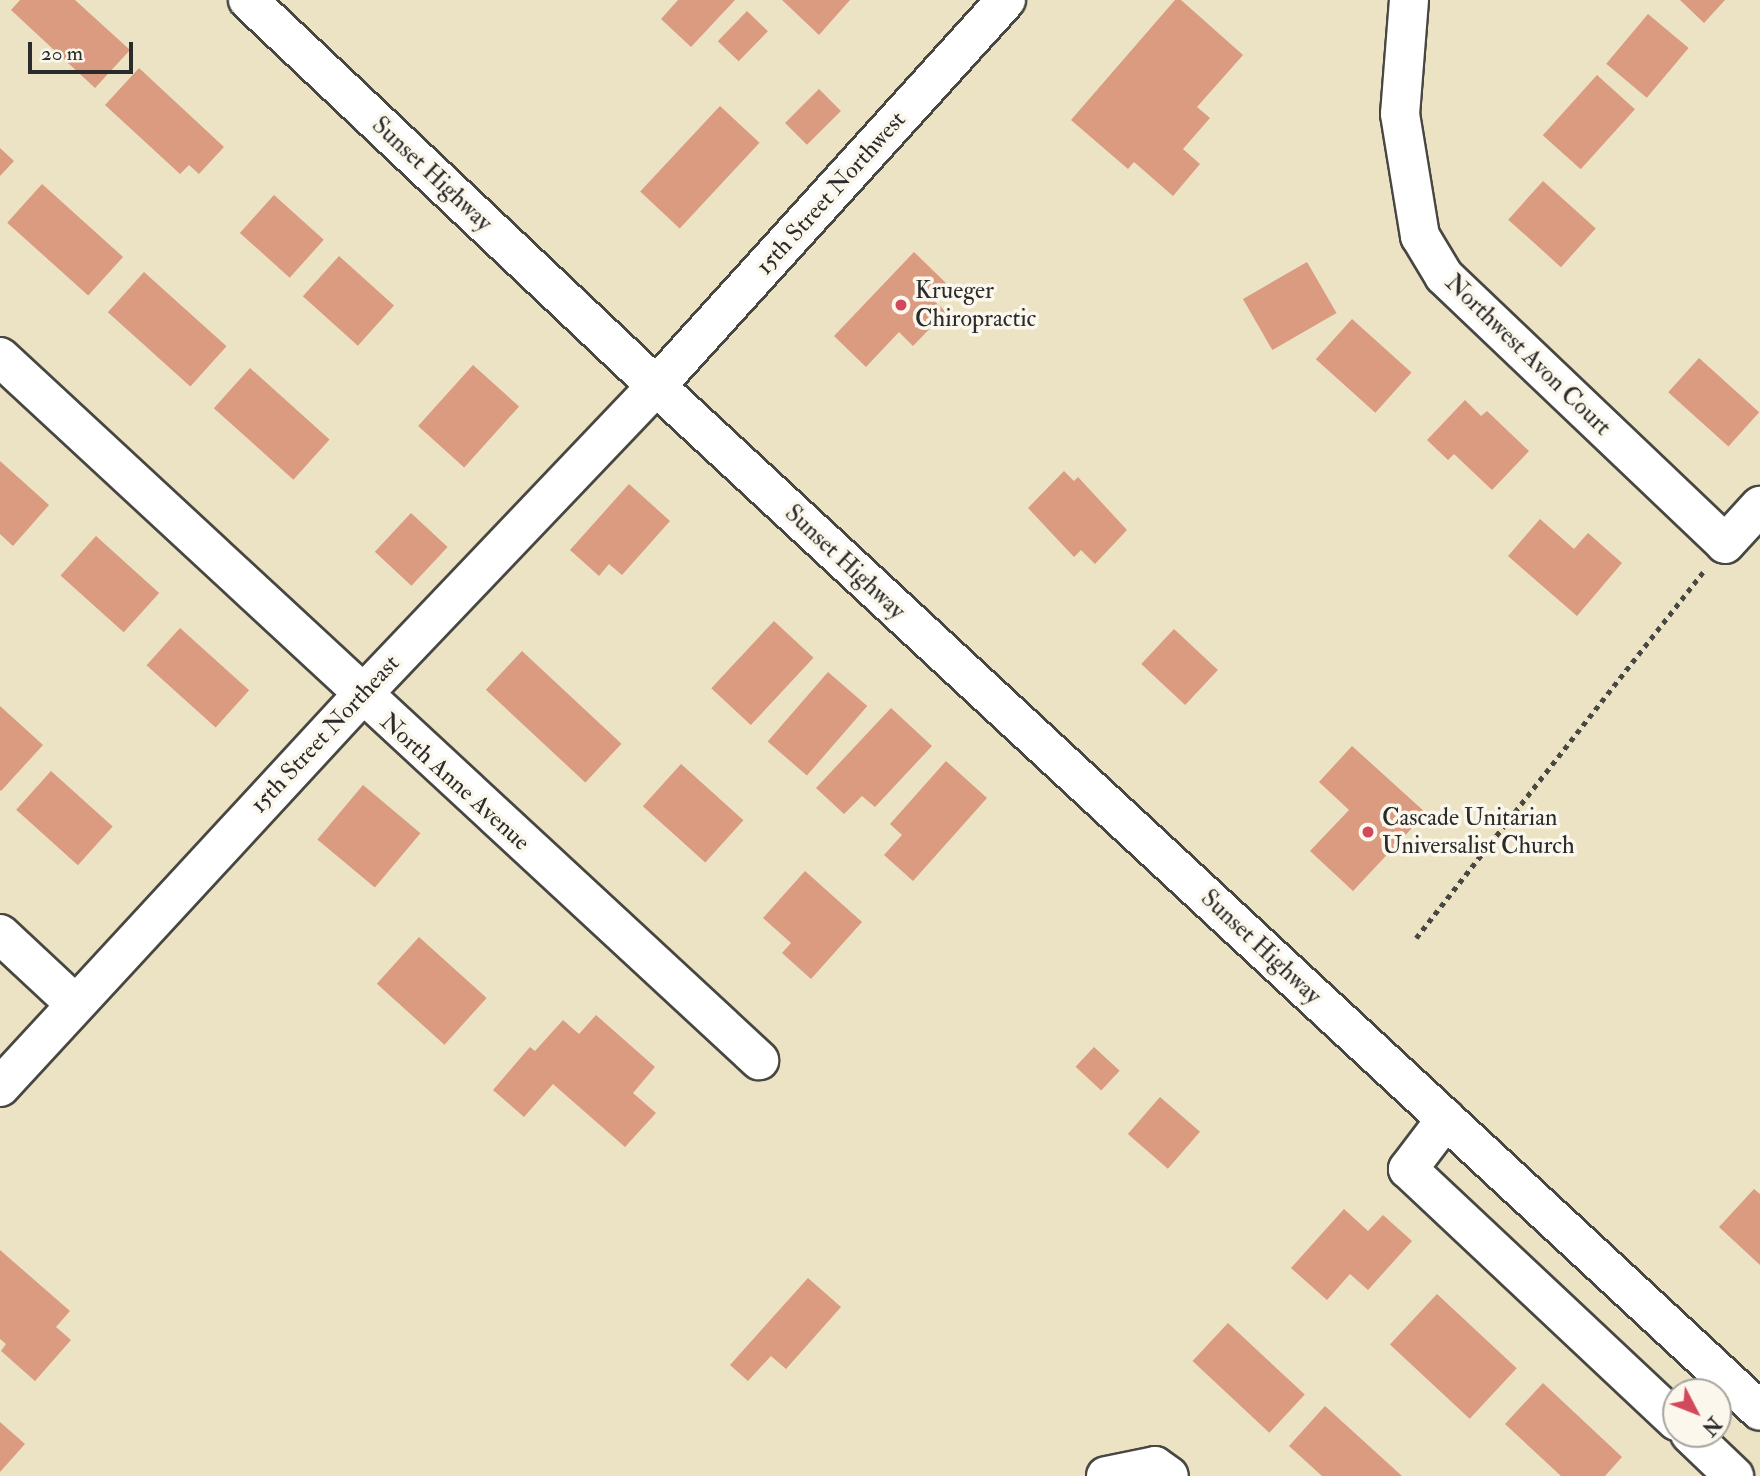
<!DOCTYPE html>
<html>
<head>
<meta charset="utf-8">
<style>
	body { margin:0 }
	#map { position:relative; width:1760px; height:1476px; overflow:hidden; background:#ece3c4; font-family:"IM FELL Double Pica",serif }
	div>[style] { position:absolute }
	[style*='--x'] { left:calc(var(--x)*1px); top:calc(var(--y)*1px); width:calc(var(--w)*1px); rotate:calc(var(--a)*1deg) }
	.building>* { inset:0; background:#da9b80; transform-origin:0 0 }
	.path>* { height:4.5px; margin-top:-2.25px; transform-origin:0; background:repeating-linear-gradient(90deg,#484742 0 5px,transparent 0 10px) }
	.roads { filter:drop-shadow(2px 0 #484742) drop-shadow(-2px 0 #484742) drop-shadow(0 2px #484742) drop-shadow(0 -2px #484742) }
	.street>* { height:38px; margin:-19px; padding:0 19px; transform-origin:19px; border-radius:19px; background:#fff }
	.secondary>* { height:38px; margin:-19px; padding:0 19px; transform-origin:19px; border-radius:19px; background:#fff }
	.highway>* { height:38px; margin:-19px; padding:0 19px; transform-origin:19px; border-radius:19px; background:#fff }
	.dots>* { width:19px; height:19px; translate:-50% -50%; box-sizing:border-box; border:4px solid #fbf7ec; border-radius:50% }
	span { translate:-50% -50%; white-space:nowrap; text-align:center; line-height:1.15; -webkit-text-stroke:7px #fbf7ec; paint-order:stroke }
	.street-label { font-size:24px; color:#2b2b2b }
	.poi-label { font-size:24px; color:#2b2b2b }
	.left { translate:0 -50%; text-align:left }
	.north { position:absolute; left:1662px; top:1378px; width:70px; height:70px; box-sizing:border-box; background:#fbf7ec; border:2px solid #a8a59f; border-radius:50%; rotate:132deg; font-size:19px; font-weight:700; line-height:28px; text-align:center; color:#2b2b2b }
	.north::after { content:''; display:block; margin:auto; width:24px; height:32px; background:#d1495b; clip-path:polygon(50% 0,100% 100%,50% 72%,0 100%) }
	.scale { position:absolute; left:28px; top:42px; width:105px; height:32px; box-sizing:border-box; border:4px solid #2b2b2b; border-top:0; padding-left:9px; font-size:21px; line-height:24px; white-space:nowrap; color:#2b2b2b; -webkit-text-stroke:5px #fbf7ec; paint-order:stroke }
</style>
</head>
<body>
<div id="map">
	<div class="building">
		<div style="clip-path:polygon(20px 0,75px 0,130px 50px,95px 88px,11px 10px)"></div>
		<div style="clip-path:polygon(678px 0,735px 0,691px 47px,661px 19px)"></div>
		<div style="clip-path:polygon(782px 0,850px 0,819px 35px)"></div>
		<div style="clip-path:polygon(1175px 0,1181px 0,1243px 55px,1197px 107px,1210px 118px,1183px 149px,1200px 164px,1173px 196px,1134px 162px,1128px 169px,1071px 120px)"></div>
		<div style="clip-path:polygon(1680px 0,1725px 0,1704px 23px)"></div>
		<div style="left:747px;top:11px;width:29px;height:42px;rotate:44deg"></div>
		<div style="left:1648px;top:14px;width:53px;height:65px;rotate:40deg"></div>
		<div style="clip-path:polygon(139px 68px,224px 147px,199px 174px,189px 165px,180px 174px,105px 105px)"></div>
		<div style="left:1597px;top:75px;width:51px;height:81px;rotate:42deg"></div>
		<div style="left:819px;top:89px;width:31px;height:48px;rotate:45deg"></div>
		<div style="left:720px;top:106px;width:54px;height:117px;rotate:43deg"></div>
		<div style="clip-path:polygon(0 148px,14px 161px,0 176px)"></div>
		<div style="left:1543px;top:181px;width:71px;height:52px;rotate:42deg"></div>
		<div style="left:42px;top:184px;width:109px;height:52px;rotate:42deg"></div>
		<div style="left:274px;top:195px;width:67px;height:51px;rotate:42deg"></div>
		<div style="clip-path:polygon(914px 252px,946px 283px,931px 298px,946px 312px,913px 346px,899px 332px,866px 367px,834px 336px)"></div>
		<div style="left:339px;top:256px;width:74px;height:54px;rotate:42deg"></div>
		<div style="left:1307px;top:262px;width:59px;height:74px;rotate:60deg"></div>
		<div style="left:144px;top:272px;width:111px;height:54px;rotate:42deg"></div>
		<div style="left:1352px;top:319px;width:80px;height:54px;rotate:42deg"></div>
		<div style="left:1699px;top:358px;width:81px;height:46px;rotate:42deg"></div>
		<div style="left:473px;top:365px;width:62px;height:82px;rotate:42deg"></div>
		<div style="left:250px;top:368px;width:107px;height:54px;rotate:42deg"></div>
		<div style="clip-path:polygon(1465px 400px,1481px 416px,1487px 411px,1529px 451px,1492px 490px,1454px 454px,1448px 460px,1427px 440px)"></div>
		<div style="clip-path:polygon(0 461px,49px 505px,13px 546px,0 534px)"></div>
		<div style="clip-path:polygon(1064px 471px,1074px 481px,1078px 477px,1127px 530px,1095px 564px,1081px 550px,1074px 557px,1028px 508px)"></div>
		<div style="clip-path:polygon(629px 484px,670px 521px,622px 575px,609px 564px,599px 576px,570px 550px)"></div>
		<div style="left:411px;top:513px;width:50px;height:53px;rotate:43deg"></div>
		<div style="clip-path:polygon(1540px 519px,1574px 549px,1588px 533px,1622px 563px,1577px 616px,1508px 556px)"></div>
		<div style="left:96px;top:536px;width:85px;height:53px;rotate:42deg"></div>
		<div style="left:774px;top:621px;width:54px;height:92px;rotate:43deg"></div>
		<div style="left:180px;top:628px;width:93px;height:50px;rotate:42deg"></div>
		<div style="left:1174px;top:629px;width:60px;height:48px;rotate:43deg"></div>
		<div style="left:522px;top:651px;width:136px;height:53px;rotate:43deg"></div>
		<div style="left:828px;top:672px;width:52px;height:92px;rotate:41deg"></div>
		<div style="clip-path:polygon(0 706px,43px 745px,1px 791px,0 790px)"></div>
		<div style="clip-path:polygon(891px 708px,932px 746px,875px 807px,862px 796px,844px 814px,816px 788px)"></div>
		<div style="clip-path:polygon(1352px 746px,1426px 813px,1353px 891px,1310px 851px,1349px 810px,1319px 782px)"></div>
		<div style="clip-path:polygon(946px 761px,987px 798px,913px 881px,884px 855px,902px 835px,890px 824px)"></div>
		<div style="left:681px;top:764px;width:84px;height:57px;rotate:42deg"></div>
		<div style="left:51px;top:771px;width:83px;height:52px;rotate:42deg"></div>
		<div style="left:363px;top:785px;width:75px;height:71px;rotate:40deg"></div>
		<div style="clip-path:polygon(805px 871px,862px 922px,811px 979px,782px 953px,791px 943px,763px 918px)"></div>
		<div style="left:419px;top:937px;width:91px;height:63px;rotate:42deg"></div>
		<div style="clip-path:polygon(596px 1015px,655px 1067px,633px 1093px,656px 1113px,625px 1147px,553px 1084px,524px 1117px,493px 1090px,530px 1047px,535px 1051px,563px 1020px,579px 1034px)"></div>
		<div style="left:1094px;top:1047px;width:35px;height:27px;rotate:43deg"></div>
		<div style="left:1160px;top:1097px;width:53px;height:49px;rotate:41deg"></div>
		<div style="clip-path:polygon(1754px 1189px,1760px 1194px,1760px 1265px,1719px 1227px)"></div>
		<div style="clip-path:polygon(1344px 1209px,1368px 1231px,1383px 1215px,1412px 1241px,1368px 1290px,1350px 1274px,1327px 1300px,1291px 1268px)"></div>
		<div style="clip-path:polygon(0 1250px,70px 1311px,56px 1327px,71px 1340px,35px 1381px,1px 1351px,6px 1344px,0 1339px)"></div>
		<div style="clip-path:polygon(808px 1278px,841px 1307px,786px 1369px,771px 1356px,748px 1381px,730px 1365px)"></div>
		<div style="left:1437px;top:1294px;width:109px;height:69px;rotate:43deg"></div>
		<div style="left:1228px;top:1323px;width:105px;height:52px;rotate:43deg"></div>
		<div style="clip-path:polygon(1543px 1383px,1622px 1457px,1605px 1476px,1561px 1476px,1505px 1424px)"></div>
		<div style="clip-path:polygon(1325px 1406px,1402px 1476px,1322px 1476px,1289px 1446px)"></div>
		<div style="clip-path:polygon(0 1422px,25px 1444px,0 1472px)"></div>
	</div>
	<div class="path">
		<div style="--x:1416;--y:938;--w:465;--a:-51.9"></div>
	</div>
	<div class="roads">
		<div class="street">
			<div style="--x:1409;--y:0;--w:114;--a:94.5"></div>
			<div style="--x:1400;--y:114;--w:124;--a:80.7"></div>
			<div style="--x:1420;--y:236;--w:47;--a:59"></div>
			<div style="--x:1444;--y:276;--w:388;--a:43.6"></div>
			<div style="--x:1725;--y:544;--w:52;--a:-47.4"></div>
			<div style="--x:0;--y:357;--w:1035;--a:42.81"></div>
			<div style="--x:656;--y:386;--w:521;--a:-47.8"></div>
			<div style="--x:0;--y:934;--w:101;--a:43"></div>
			<div style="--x:1446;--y:1119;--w:63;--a:127.2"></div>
			<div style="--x:1408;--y:1169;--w:368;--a:43.2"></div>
			<div style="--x:1690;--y:1434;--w:61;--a:43.7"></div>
			<div style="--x:1106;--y:1476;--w:50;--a:-11.5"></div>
			<div style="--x:1155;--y:1466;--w:17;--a:36"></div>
		</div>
		<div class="secondary">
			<div style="--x:0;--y:1087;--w:532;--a:-47.28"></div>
			<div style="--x:361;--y:696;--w:428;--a:-46.4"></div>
		</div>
		<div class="highway">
			<div style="--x:248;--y:0;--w:562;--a:43.41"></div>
			<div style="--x:656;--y:386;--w:1506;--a:42.87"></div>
		</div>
	</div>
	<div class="dots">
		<div style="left:901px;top:305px;background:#d1495b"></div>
		<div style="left:1368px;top:832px;background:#d1495b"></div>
	</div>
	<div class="street-label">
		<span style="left:432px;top:174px;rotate:43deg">Sunset Highway</span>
		<span style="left:831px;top:193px;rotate:-48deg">15th Street Northwest</span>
		<span style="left:1528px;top:355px;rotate:44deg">Northwest Avon Court</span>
		<span style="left:845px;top:562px;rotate:43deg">Sunset Highway</span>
		<span style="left:325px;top:734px;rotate:-47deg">15th Street Northeast</span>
		<span style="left:455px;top:782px;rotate:42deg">North Anne Avenue</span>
		<span style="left:1261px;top:947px;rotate:43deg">Sunset Highway</span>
	</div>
	<div class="poi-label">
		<span class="left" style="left:915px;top:305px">Krueger<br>Chiropractic</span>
		<span class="left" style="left:1382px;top:832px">Cascade Unitarian<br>Universalist Church</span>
	</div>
	<div class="north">N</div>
	<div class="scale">20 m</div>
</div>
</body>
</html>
